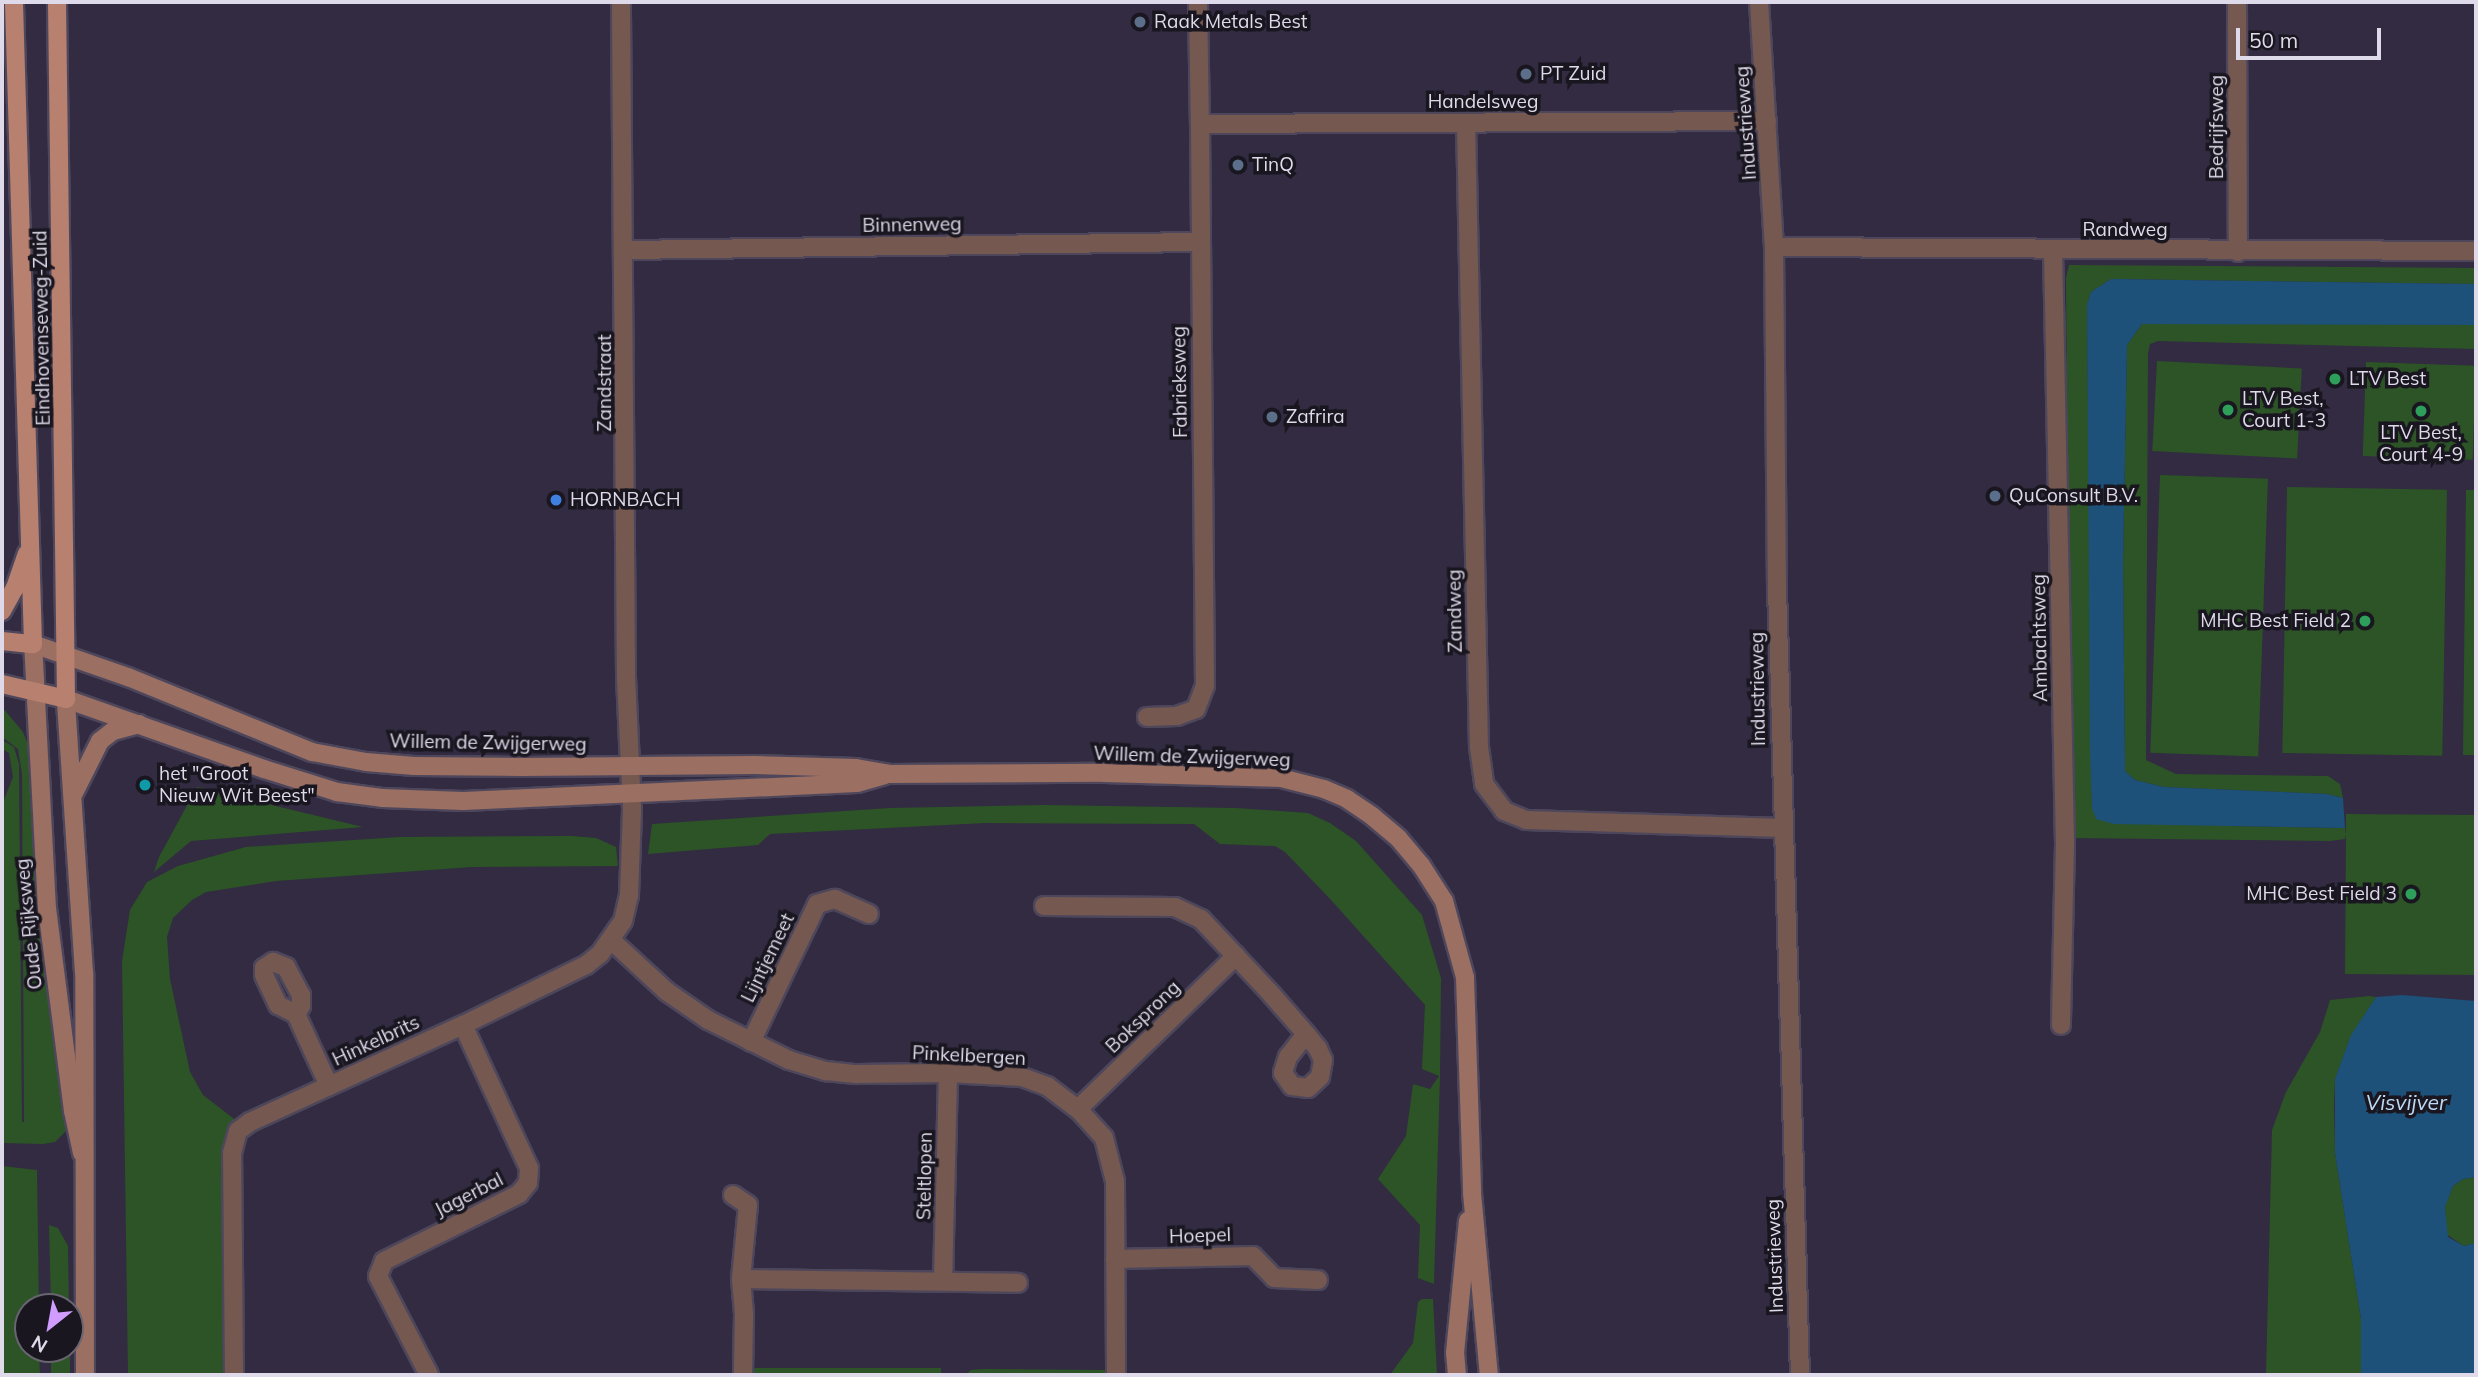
<!DOCTYPE html>
<html>
<head>
<meta charset="utf-8">
<style>
	body { margin:0 }
	#map { position:relative; width:2478px; height:1377px; overflow:hidden; background:#322b41; font-family:Mulish,sans-serif }
	div>[style] { position:absolute }
	[style*='--x'] { left:calc(var(--x)*1px); top:calc(var(--y)*1px); width:calc(var(--w)*1px); rotate:calc(var(--a)*1deg) }
	.green>* { inset:0; background:#2c5426; transform-origin:0 0 }
	.water>* { inset:0; background:#1d517a }
	.roads { filter:drop-shadow(2px 0 #4e475c) drop-shadow(-2px 0 #4e475c) drop-shadow(0 2px #4e475c) drop-shadow(0 -2px #4e475c) }
	.minor>* { height:18px; margin:-9px; padding:0 9px; transform-origin:9px; border-radius:9px; background:#755950 }
	.tertiary>* { height:18px; margin:-9px; padding:0 9px; transform-origin:9px; border-radius:9px; background:#755950 }
	.secondary>* { height:18px; margin:-9px; padding:0 9px; transform-origin:9px; border-radius:9px; background:#9b6f62 }
	.primary>* { height:18px; margin:-9px; padding:0 9px; transform-origin:9px; border-radius:9px; background:#b8806f }
	.dots>* { width:19px; height:19px; translate:-50% -50%; box-sizing:border-box; border:4px solid #191620; border-radius:50% }
	span { translate:-50% -50%; white-space:nowrap; text-align:center; line-height:1.15; -webkit-text-stroke:7px #191620; paint-order:stroke }
	.poi-label { font-size:19px; color:#dfdae9 }
	.left { translate:0 -50%; text-align:left }
	.right { translate:-100% -50%; text-align:right }
	.street-label { font-size:19px; color:#dfdae9 }
	.water-label { font-size:21px; color:#bdd9f3; font-style:italic }
	.frame { position:absolute; inset:0; border:4px solid #dfdae9; pointer-events:none }
	.north { position:absolute; left:14px; top:1293px; width:70px; height:70px; box-sizing:border-box; background:#191620; border:2px solid #686470; border-radius:50%; rotate:211deg; font-size:19px; font-weight:700; line-height:28px; text-align:center; color:#dfdae9 }
	.north::after { content:''; display:block; margin:auto; width:24px; height:32px; background:#d09dff; clip-path:polygon(50% 0,100% 100%,50% 72%,0 100%) }
	.scale { position:absolute; left:2236px; top:28px; width:145px; height:32px; box-sizing:border-box; border:4px solid #dfdae9; border-top:0; padding-left:9px; font-size:21px; line-height:24px; white-space:nowrap; color:#dfdae9; -webkit-text-stroke:5px #191620; paint-order:stroke }
</style>
</head>
<body>
<div id="map">
	<div class="green">
		<div style="clip-path:polygon(2069px 265px,2476px 268px,2476px 284px,2111px 279px,2091px 292px,2087px 305px,2092px 808px,2229px 826px,2345px 828px,2346px 834px,2346px 814px,2476px 815px,2476px 975px,2345px 974px,2346px 835px,2345px 839px,2330px 841px,2070px 838px,2066px 278px)"></div>
		<div style="clip-path:polygon(2181px 322px,2476px 325px,2476px 349px,2158px 341px,2150px 344px,2148px 353px,2146px 760px,2176px 774px,2328px 776px,2340px 784px,2343px 798px,2327px 794px,2164px 787px,2135px 780px,2125px 771px,2123px 563px,2127px 345px,2142px 324px)"></div>
		<div style="left:2157px;top:361px;width:145px;height:90px;rotate:3deg"></div>
		<div style="left:2366px;top:362px;width:110px;height:94px;rotate:2deg"></div>
		<div style="left:2160px;top:475px;width:108px;height:278px;rotate:2deg"></div>
		<div style="left:2287px;top:487px;width:160px;height:266px;rotate:1deg"></div>
		<div style="clip-path:polygon(2466px 490px,2476px 490px,2476px 755px,2463px 755px)"></div>
		<div style="clip-path:polygon(2px 707px,23px 732px,32px 754px,68px 1129px,55px 1142px,43px 1144px,2px 1143px,2px 805px,13px 777px,9px 753px,2px 749px,2px 740px,14px 747px,19px 764px,22px 1122px,24px 1122px,22px 774px,18px 749px,2px 737px)"></div>
		<div style="clip-path:polygon(197px 787px,363px 827px,191px 841px,154px 872px,159px 857px)"></div>
		<div style="clip-path:polygon(1045px 805px,1236px 808px,1308px 813px,1330px 823px,1356px 841px,1422px 915px,1441px 978px,1440px 1076px,1434px 1284px,1418px 1278px,1420px 1225px,1378px 1179px,1406px 1136px,1413px 1084px,1430px 1089px,1439px 1076px,1422px 1069px,1425px 1005px,1332px 901px,1285px 852px,1275px 846px,1220px 844px,1194px 824px,985px 823px,770px 834px,758px 845px,648px 854px,652px 824px,890px 808px)"></div>
		<div style="clip-path:polygon(572px 836px,596px 838px,616px 847px,618px 866px,472px 867px,276px 881px,206px 892px,192px 900px,173px 918px,167px 937px,170px 979px,190px 1072px,203px 1095px,238px 1122px,229px 1375px,128px 1375px,122px 961px,130px 910px,147px 882px,178px 866px,246px 847px,400px 837px)"></div>
		<div style="clip-path:polygon(2369px 996px,2376px 997px,2351px 1036px,2335px 1079px,2334px 1105px,2335px 1153px,2361px 1319px,2361px 1375px,2266px 1375px,2272px 1130px,2286px 1092px,2320px 1032px,2330px 1000px)"></div>
		<div style="clip-path:polygon(2px 1166px,37px 1170px,39px 1307px,28px 1307px,28px 1349px,39px 1349px,40px 1375px,2px 1375px)"></div>
		<div style="clip-path:polygon(2476px 1177px,2476px 1243px,2464px 1246px,2446px 1234px,2445px 1206px,2453px 1186px,2463px 1179px)"></div>
		<div style="clip-path:polygon(49px 1225px,58px 1228px,68px 1246px,69px 1307px,51px 1307px)"></div>
		<div style="clip-path:polygon(1422px 1299px,1433px 1299px,1437px 1375px,1390px 1375px,1413px 1343px,1418px 1302px)"></div>
		<div style="left:70px;top:1348px;width:27px;height:19px;rotate:90deg"></div>
		<div style="left:754px;top:1368px;width:187px;height:7px"></div>
		<div style="clip-path:polygon(984px 1369px,1105px 1370px,1105px 1375px,965px 1375px,971px 1370px)"></div>
	</div>
	<div class="water">
		<div style="clip-path:polygon(2111px 279px,2476px 284px,2476px 325px,2142px 324px,2127px 345px,2123px 563px,2125px 771px,2135px 780px,2164px 787px,2327px 794px,2343px 798px,2345px 828px,2114px 824px,2096px 819px,2092px 808px,2090px 750px,2087px 305px,2091px 292px)"></div>
		<div style="clip-path:polygon(2402px 995px,2476px 1001px,2476px 1177px,2463px 1179px,2453px 1186px,2445px 1207px,2448px 1237px,2464px 1246px,2476px 1243px,2476px 1375px,2361px 1375px,2361px 1319px,2335px 1153px,2335px 1079px,2351px 1035px,2376px 997px)"></div>
	</div>
	<div class="roads">
		<div class="minor">
			<div style="--x:2237;--y:2;--w:250;--a:89.8"></div>
			<div style="--x:1466;--y:123;--w:624;--a:88.81"></div>
			<div style="--x:1479;--y:747;--w:37;--a:82"></div>
			<div style="--x:1484;--y:784;--w:34;--a:53"></div>
			<div style="--x:1504;--y:811;--w:24;--a:22"></div>
			<div style="--x:1526;--y:820;--w:256;--a:1.8"></div>
			<div style="--x:1774;--y:247;--w:702;--a:0.33"></div>
			<div style="--x:625;--y:250;--w:574;--a:-0.8"></div>
			<div style="--x:2053;--y:251;--w:594;--a:88.84"></div>
			<div style="--x:2065;--y:845;--w:180;--a:91.3"></div>
			<div style="--x:1147;--y:717;--w:30;--a:-2"></div>
			<div style="--x:1177;--y:716;--w:20;--a:-20"></div>
			<div style="--x:1196;--y:709;--w:25;--a:-69"></div>
			<div style="--x:1205;--y:686;--w:562;--a:-90.51"></div>
			<div style="--x:1044;--y:906;--w:131;--a:0.4"></div>
			<div style="--x:1175;--y:907;--w:29;--a:25"></div>
			<div style="--x:1201;--y:919;--w:104;--a:46.9"></div>
			<div style="--x:1272;--y:995;--w:52;--a:48.9"></div>
			<div style="--x:1306;--y:1034;--w:19;--a:51"></div>
			<div style="--x:1318;--y:1049;--w:12;--a:66"></div>
			<div style="--x:1323;--y:1060;--w:17;--a:100"></div>
			<div style="--x:1320;--y:1077;--w:16;--a:137"></div>
			<div style="--x:1308;--y:1088;--w:16;--a:-173"></div>
			<div style="--x:1292;--y:1086;--w:16;--a:-125"></div>
			<div style="--x:1283;--y:1073;--w:17;--a:-73"></div>
			<div style="--x:1288;--y:1057;--w:29;--a:-52"></div>
			<div style="--x:611;--y:940;--w:75;--a:42.8"></div>
			<div style="--x:666;--y:991;--w:51;--a:34.6"></div>
			<div style="--x:708;--y:1020;--w:90;--a:26.3"></div>
			<div style="--x:789;--y:1060;--w:39;--a:17"></div>
			<div style="--x:826;--y:1071;--w:30;--a:6"></div>
			<div style="--x:856;--y:1074;--w:92;--a:-0.6"></div>
			<div style="--x:948;--y:1073;--w:74;--a:3.1"></div>
			<div style="--x:1022;--y:1077;--w:27;--a:20"></div>
			<div style="--x:1047;--y:1086;--w:39;--a:37"></div>
			<div style="--x:1078;--y:1109;--w:39;--a:48"></div>
			<div style="--x:1104;--y:1138;--w:44;--a:75.7"></div>
			<div style="--x:1115;--y:1181;--w:194;--a:89.7"></div>
			<div style="--x:296;--y:1014;--w:20;--a:-153"></div>
			<div style="--x:278;--y:1005;--w:33;--a:-115"></div>
			<div style="--x:264;--y:975;--w:7;--a:-90"></div>
			<div style="--x:264;--y:968;--w:11;--a:-34"></div>
			<div style="--x:273;--y:962;--w:14;--a:21"></div>
			<div style="--x:286;--y:967;--w:32;--a:62"></div>
			<div style="--x:301;--y:995;--w:11;--a:90"></div>
			<div style="--x:301;--y:1006;--w:9;--a:122"></div>
			<div style="--x:296;--y:1014;--w:79;--a:65.4"></div>
			<div style="--x:751;--y:1042;--w:153;--a:-64.4"></div>
			<div style="--x:817;--y:904;--w:19;--a:-16"></div>
			<div style="--x:835;--y:899;--w:37;--a:24"></div>
			<div style="--x:1078;--y:1109;--w:220;--a:-44.1"></div>
			<div style="--x:733;--y:1195;--w:18;--a:34"></div>
			<div style="--x:748;--y:1205;--w:74;--a:95.4"></div>
			<div style="--x:741;--y:1279;--w:277;--a:0.8"></div>
			<div style="--x:1115;--y:1259;--w:138;--a:-1.2"></div>
			<div style="--x:1253;--y:1256;--w:30;--a:46"></div>
			<div style="--x:1274;--y:1278;--w:44;--a:2.6"></div>
			<div style="--x:741;--y:1279;--w:36;--a:85"></div>
			<div style="--x:744;--y:1315;--w:60;--a:91"></div>
			<div style="--x:943;--y:1281;--w:208;--a:-88.6"></div>
			<div style="--x:234;--y:1375;--w:222;--a:-90.5"></div>
			<div style="--x:232;--y:1153;--w:23;--a:-75"></div>
			<div style="--x:238;--y:1131;--w:15;--a:-37"></div>
			<div style="--x:250;--y:1122;--w:234;--a:-24.5"></div>
			<div style="--x:463;--y:1025;--w:137;--a:-26"></div>
			<div style="--x:586;--y:965;--w:18;--a:-38"></div>
			<div style="--x:600;--y:954;--w:40;--a:-55.1"></div>
			<div style="--x:623;--y:921;--w:26;--a:-77"></div>
			<div style="--x:629;--y:896;--w:87;--a:-88"></div>
			<div style="--x:632;--y:809;--w:133;--a:-92.6"></div>
			<div style="--x:626;--y:676;--w:674;--a:-90.43"></div>
			<div style="--x:429;--y:1375;--w:111;--a:-117.3"></div>
			<div style="--x:378;--y:1276;--w:16;--a:-68"></div>
			<div style="--x:384;--y:1261;--w:151;--a:-26.4"></div>
			<div style="--x:519;--y:1194;--w:14;--a:-51"></div>
			<div style="--x:528;--y:1183;--w:15;--a:-86"></div>
			<div style="--x:529;--y:1168;--w:157;--a:-114.8"></div>
		</div>
		<div class="tertiary">
			<div style="--x:1198;--y:2;--w:122;--a:89.1"></div>
			<div style="--x:1200;--y:124;--w:567;--a:-0.3"></div>
			<div style="--x:1759;--y:2;--w:245;--a:86.5"></div>
			<div style="--x:1774;--y:247;--w:340;--a:89.5"></div>
			<div style="--x:1777;--y:587;--w:788;--a:88.33"></div>
		</div>
		<div class="secondary">
			<div style="--x:74;--y:793;--w:58;--a:-63.4"></div>
			<div style="--x:100;--y:741;--w:16;--a:-38"></div>
			<div style="--x:113;--y:731;--w:27;--a:-15"></div>
			<div style="--x:82;--y:1153;--w:43;--a:-102.1"></div>
			<div style="--x:73;--y:1111;--w:204;--a:-97.3"></div>
			<div style="--x:47;--y:909;--w:265;--a:-93"></div>
			<div style="--x:33;--y:644;--w:101;--a:19.2"></div>
			<div style="--x:128;--y:677;--w:199;--a:22.2"></div>
			<div style="--x:312;--y:752;--w:55;--a:10.5"></div>
			<div style="--x:366;--y:762;--w:48;--a:4.8"></div>
			<div style="--x:414;--y:766;--w:107;--a:0.5"></div>
			<div style="--x:521;--y:767;--w:233;--a:-0.5"></div>
			<div style="--x:754;--y:765;--w:102;--a:1.7"></div>
			<div style="--x:856;--y:768;--w:34;--a:10"></div>
			<div style="--x:889;--y:774;--w:215;--a:-0.3"></div>
			<div style="--x:1104;--y:773;--w:177;--a:1.6"></div>
			<div style="--x:1281;--y:778;--w:44;--a:14.3"></div>
			<div style="--x:1324;--y:789;--w:25;--a:23"></div>
			<div style="--x:1347;--y:799;--w:30;--a:34"></div>
			<div style="--x:1372;--y:816;--w:35;--a:40"></div>
			<div style="--x:1399;--y:839;--w:34;--a:50"></div>
			<div style="--x:1421;--y:865;--w:43;--a:57.4"></div>
			<div style="--x:1444;--y:901;--w:79;--a:74.6"></div>
			<div style="--x:1465;--y:977;--w:216;--a:88.1"></div>
			<div style="--x:1472;--y:1193;--w:183;--a:84.7"></div>
			<div style="--x:85;--y:1375;--w:402;--a:-90.1"></div>
			<div style="--x:84;--y:973;--w:275;--a:-93.8"></div>
			<div style="--x:66;--y:699;--w:210;--a:19.5"></div>
			<div style="--x:264;--y:769;--w:77;--a:17.5"></div>
			<div style="--x:337;--y:792;--w:45;--a:7.6"></div>
			<div style="--x:382;--y:798;--w:81;--a:2.1"></div>
			<div style="--x:463;--y:801;--w:394;--a:-2.6"></div>
			<div style="--x:857;--y:783;--w:29;--a:-16"></div>
			<div style="--x:1457;--y:1375;--w:22;--a:-95"></div>
			<div style="--x:1455;--y:1353;--w:133;--a:-84.4"></div>
		</div>
		<div class="primary">
			<div style="--x:2;--y:611;--w:26;--a:-61"></div>
			<div style="--x:15;--y:588;--w:36;--a:-71"></div>
			<div style="--x:2;--y:641;--w:31;--a:6"></div>
			<div style="--x:33;--y:644;--w:642;--a:-91.7"></div>
			<div style="--x:2;--y:684;--w:66;--a:13.2"></div>
			<div style="--x:66;--y:699;--w:697;--a:-90.74"></div>
		</div>
	</div>
	<div class="dots">
		<div style="left:1140px;top:22px;background:#5c6f8a"></div>
		<div style="left:1526px;top:74px;background:#5c6f8a"></div>
		<div style="left:1238px;top:165px;background:#5c6f8a"></div>
		<div style="left:2335px;top:379px;background:#2e9e5b"></div>
		<div style="left:2228px;top:410px;background:#2e9e5b"></div>
		<div style="left:2421px;top:411px;background:#2e9e5b"></div>
		<div style="left:1272px;top:417px;background:#5c6f8a"></div>
		<div style="left:1995px;top:496px;background:#5c6f8a"></div>
		<div style="left:556px;top:500px;background:#3f7fe0"></div>
		<div style="left:2365px;top:621px;background:#2e9e5b"></div>
		<div style="left:145px;top:785px;background:#0f9aa8"></div>
		<div style="left:2411px;top:894px;background:#2e9e5b"></div>
	</div>
	<div class="poi-label">
		<span class="left" style="left:1154px;top:22px">Raak Metals Best</span>
		<span class="left" style="left:1540px;top:74px">PT Zuid</span>
		<span class="left" style="left:1252px;top:165px">TinQ</span>
		<span class="left" style="left:2349px;top:379px">LTV Best</span>
		<span class="left" style="left:2242px;top:410px">LTV Best,<br>Court 1-3</span>
		<span class="left" style="left:1286px;top:417px">Zafrira</span>
		<span style="left:2421px;top:444px">LTV Best,<br>Court 4-9</span>
		<span class="left" style="left:2009px;top:496px">QuConsult B.V.</span>
		<span class="left" style="left:570px;top:500px">HORNBACH</span>
		<span class="right" style="left:2351px;top:621px">MHC Best Field 2</span>
		<span class="left" style="left:159px;top:785px">het "Groot<br>Nieuw Wit Beest"</span>
		<span class="right" style="left:2397px;top:894px">MHC Best Field 3</span>
	</div>
	<div class="street-label">
		<span style="left:1483px;top:102px">Handelsweg</span>
		<span style="left:1746px;top:123px;rotate:-94deg">Industrieweg</span>
		<span style="left:2217px;top:127px;rotate:-90deg">Bedrijfsweg</span>
		<span style="left:912px;top:225px;rotate:-1deg">Binnenweg</span>
		<span style="left:2125px;top:230px">Randweg</span>
		<span style="left:42px;top:328px;rotate:-91deg">Eindhovenseweg-Zuid</span>
		<span style="left:1180px;top:382px;rotate:-91deg">Fabrieksweg</span>
		<span style="left:605px;top:383px;rotate:-90deg">Zandstraat</span>
		<span style="left:1455px;top:611px;rotate:-91deg">Zandweg</span>
		<span style="left:2040px;top:638px;rotate:-91deg">Ambachtsweg</span>
		<span style="left:1758px;top:689px;rotate:-91deg">Industrieweg</span>
		<span style="left:488px;top:743px;rotate:1deg">Willem de Zwijgerweg</span>
		<span style="left:1192px;top:757px;rotate:2deg">Willem de Zwijgerweg</span>
		<span style="left:29px;top:924px;rotate:-96deg">Oude Rijksweg</span>
		<span style="left:768px;top:958px;rotate:-64deg">Lijntjemeet</span>
		<span style="left:1143px;top:1017px;rotate:-44deg">Boksprong</span>
		<span style="left:376px;top:1041px;rotate:-25deg">Hinkelbrits</span>
		<span style="left:969px;top:1056px;rotate:3deg">Pinkelbergen</span>
		<span style="left:925px;top:1176px;rotate:-89deg">Steltlopen</span>
		<span style="left:469px;top:1195px;rotate:-27deg">Jagerbal</span>
		<span style="left:1200px;top:1236px;rotate:-2deg">Hoepel</span>
		<span style="left:1775px;top:1256px;rotate:-92deg">Industrieweg</span>
	</div>
	<div class="water-label">
		<span style="left:2406px;top:1102px">Visvijver</span>
	</div>
	<div class="frame"></div>
	<div class="north">N</div>
	<div class="scale">50 m</div>
</div>
</body>
</html>
